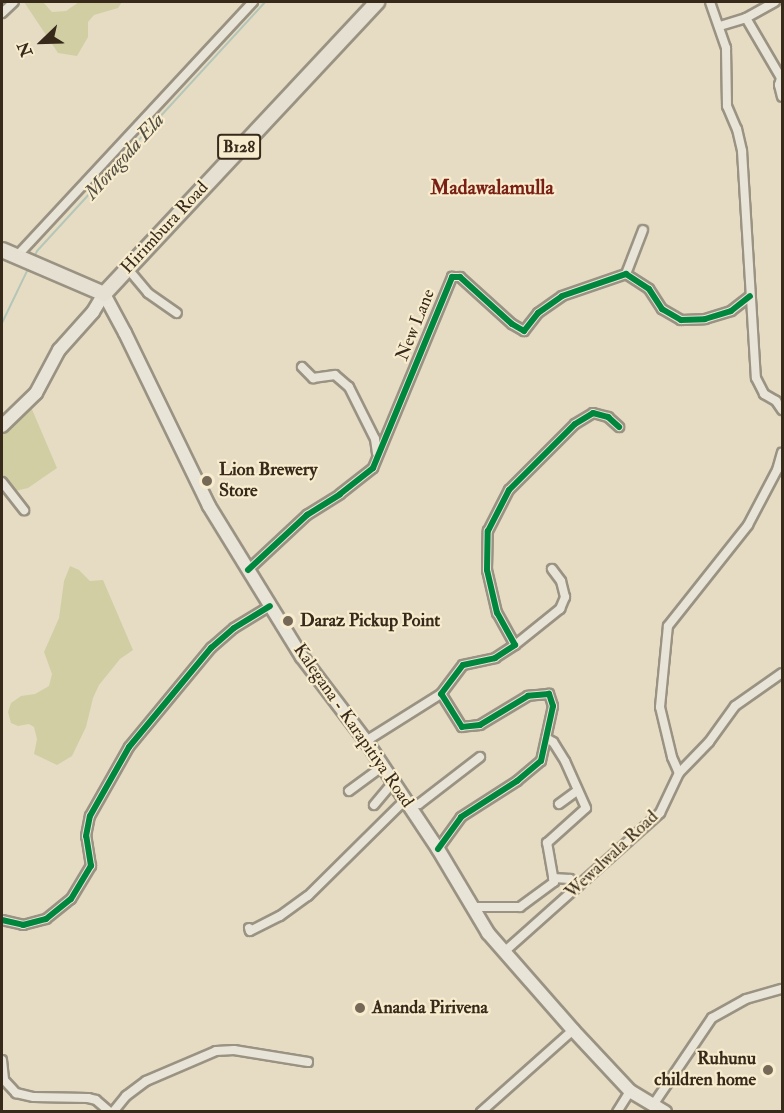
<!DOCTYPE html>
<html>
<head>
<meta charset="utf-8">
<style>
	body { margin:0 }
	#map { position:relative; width:784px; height:1113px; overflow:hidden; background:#e6dcc3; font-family:"IM FELL Double Pica",serif }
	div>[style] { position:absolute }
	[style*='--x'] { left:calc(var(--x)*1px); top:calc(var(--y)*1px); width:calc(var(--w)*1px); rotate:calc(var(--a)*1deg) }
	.green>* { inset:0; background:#d1cea4 }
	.stream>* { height:2px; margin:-1px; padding:0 1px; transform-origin:1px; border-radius:1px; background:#b4c6b8 }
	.roads { filter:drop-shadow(2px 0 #9a9282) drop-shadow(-2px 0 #9a9282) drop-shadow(0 2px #9a9282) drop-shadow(0 -2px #9a9282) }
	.street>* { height:8px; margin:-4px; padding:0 4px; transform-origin:4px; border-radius:4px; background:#e9e4d8 }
	.secondary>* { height:12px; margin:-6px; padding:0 6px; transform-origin:6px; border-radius:6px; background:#e9e4d8 }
	.primary>* { height:14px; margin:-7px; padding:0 7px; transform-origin:7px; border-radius:7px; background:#e6e0d2 }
	.cycleway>* { height:6px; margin:-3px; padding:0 3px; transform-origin:3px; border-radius:3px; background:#00873e }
	.dots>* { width:16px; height:16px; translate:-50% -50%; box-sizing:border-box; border:3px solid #f8ecce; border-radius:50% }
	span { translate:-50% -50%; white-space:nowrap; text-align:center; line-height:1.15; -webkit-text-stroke:4.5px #f8ecce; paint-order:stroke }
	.shield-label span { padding:2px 4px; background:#f8ecce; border:2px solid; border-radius:4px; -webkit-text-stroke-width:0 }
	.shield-label { font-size:16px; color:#382a1b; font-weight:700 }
	.street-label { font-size:18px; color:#382a1b }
	.poi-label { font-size:18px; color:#382a1b; font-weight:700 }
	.left { translate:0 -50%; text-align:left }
	.right { translate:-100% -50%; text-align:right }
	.water-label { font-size:20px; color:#524e41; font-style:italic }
	.neighbourhood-label { font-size:20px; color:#7a1f14; font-weight:700 }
	.frame { position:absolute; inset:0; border:3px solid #382a1b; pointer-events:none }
	.north { position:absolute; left:12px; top:12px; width:60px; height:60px; -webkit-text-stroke:4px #f8ecce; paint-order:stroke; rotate:247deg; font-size:16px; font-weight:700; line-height:24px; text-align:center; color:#382a1b }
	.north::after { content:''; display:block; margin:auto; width:21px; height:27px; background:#382a1b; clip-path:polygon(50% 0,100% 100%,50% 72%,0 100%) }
</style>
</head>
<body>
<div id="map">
	<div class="green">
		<div style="clip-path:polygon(24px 2px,43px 2px,52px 12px,66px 11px,79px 2px,122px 2px,118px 8px,94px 15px,88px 22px,88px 37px,77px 56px,58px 53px)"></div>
		<div style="clip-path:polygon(28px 400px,57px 468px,28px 488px,11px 492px,2px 482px,2px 426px)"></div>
		<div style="clip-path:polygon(70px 566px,79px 570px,90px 581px,103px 580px,133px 650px,120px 659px,99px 685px,93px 698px,86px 727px,72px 756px,57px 765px,34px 754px,37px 739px,34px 727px,29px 724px,18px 726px,11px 723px,8px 712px,11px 703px,21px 696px,35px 694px,49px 686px,52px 674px,44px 652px,59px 618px,64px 581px)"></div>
	</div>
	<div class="stream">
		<div style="--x:33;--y:259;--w:9;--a:-63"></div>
		<div style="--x:37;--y:251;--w:338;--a:-47.5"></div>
		<div style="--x:2;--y:323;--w:62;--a:-64.3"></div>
	</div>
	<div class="roads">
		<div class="street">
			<div style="--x:710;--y:2;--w:49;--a:70.8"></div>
			<div style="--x:726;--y:48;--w:58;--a:89"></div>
			<div style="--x:727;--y:106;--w:25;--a:67"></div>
			<div style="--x:737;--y:129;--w:23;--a:77"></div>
			<div style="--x:742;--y:151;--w:227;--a:86.5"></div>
			<div style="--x:756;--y:378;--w:18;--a:63"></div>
			<div style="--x:764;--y:394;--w:14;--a:30"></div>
			<div style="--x:776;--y:401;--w:11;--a:56"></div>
			<div style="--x:2;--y:13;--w:16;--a:-43"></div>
			<div style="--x:746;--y:18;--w:69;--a:59.7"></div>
			<div style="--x:781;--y:78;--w:7;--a:106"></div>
			<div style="--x:779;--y:85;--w:12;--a:76"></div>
			<div style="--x:720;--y:26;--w:27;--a:-17"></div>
			<div style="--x:746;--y:18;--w:33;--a:-29"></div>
			<div style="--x:16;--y:257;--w:348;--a:-47.1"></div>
			<div style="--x:128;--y:269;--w:31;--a:50"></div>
			<div style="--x:148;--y:293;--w:35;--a:35"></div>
			<div style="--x:626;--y:274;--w:47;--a:-68.9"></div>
			<div style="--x:302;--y:367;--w:16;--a:45"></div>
			<div style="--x:313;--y:378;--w:22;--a:-8"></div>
			<div style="--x:335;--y:375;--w:18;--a:41"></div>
			<div style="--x:349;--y:387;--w:58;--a:63.4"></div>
			<div style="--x:375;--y:439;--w:14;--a:82"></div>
			<div style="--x:2;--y:482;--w:36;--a:52"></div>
			<div style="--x:248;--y:570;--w:81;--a:-43"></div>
			<div style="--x:307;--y:515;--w:39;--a:-32"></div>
			<div style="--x:340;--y:494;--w:42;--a:-38.2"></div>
			<div style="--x:373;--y:468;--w:207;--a:-67.5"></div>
			<div style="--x:452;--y:277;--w:8;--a:0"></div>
			<div style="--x:460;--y:277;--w:70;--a:42.1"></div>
			<div style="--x:512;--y:324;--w:14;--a:30"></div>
			<div style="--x:524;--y:331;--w:23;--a:-52"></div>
			<div style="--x:538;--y:313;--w:29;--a:-35"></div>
			<div style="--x:562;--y:296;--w:68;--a:-19"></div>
			<div style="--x:626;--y:274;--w:27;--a:33"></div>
			<div style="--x:649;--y:289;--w:24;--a:57"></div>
			<div style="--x:662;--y:309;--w:22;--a:30"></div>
			<div style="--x:681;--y:320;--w:24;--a:-2"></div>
			<div style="--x:705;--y:319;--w:27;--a:-17"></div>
			<div style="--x:731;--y:311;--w:24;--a:-38"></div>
			<div style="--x:515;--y:645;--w:58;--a:-38.7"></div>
			<div style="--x:560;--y:609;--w:13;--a:-67"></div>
			<div style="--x:565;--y:597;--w:16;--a:-104"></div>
			<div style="--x:561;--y:581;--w:15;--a:-127"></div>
			<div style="--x:366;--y:741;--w:89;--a:-32.1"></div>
			<div style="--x:679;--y:773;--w:17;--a:-114"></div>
			<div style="--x:672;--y:757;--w:51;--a:-103.5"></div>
			<div style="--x:660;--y:707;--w:81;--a:-84.4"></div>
			<div style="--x:668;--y:626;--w:129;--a:-51.6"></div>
			<div style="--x:748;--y:525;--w:62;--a:-62.2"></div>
			<div style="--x:777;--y:470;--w:18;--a:-74"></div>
			<div style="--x:349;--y:791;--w:42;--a:-36.3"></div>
			<div style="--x:559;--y:804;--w:22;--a:-36"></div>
			<div style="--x:374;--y:805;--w:30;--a:-50"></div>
			<div style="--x:409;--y:805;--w:10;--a:-6"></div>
			<div style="--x:419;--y:804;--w:77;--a:-37.6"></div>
			<div style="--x:438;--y:849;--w:39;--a:-54"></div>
			<div style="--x:461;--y:817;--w:67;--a:-32.7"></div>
			<div style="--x:517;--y:781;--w:31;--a:-40"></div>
			<div style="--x:541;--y:761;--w:56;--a:-77.7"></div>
			<div style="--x:553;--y:706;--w:13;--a:-108"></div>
			<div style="--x:549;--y:694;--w:21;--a:175"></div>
			<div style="--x:528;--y:696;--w:56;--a:148.9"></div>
			<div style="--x:480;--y:725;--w:18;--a:174"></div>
			<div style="--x:462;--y:727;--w:39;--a:-122"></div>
			<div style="--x:441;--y:694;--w:36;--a:-53"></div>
			<div style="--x:463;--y:665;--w:33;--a:-12"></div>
			<div style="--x:495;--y:658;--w:24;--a:-33"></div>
			<div style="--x:515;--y:645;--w:37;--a:-119"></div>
			<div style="--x:497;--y:613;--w:44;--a:-103.1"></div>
			<div style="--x:487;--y:570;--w:39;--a:-89"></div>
			<div style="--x:488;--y:531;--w:46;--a:-62.9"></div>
			<div style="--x:509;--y:490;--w:93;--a:-45"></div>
			<div style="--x:575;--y:424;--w:21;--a:-31"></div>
			<div style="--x:593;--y:413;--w:16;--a:15"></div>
			<div style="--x:608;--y:417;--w:15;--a:42"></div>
			<div style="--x:553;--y:878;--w:17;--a:3"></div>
			<div style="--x:570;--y:879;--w:11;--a:45"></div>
			<div style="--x:473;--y:907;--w:47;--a:0"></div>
			<div style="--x:520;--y:907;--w:42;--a:-36.3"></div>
			<div style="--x:554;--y:882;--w:40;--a:-100"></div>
			<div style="--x:547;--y:843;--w:52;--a:-41.9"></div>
			<div style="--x:586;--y:808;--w:51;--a:-114.1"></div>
			<div style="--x:565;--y:761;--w:22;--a:-122"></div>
			<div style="--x:553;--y:742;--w:8;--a:-150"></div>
			<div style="--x:2;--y:920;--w:22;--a:13"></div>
			<div style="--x:23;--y:925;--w:24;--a:-15"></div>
			<div style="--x:46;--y:919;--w:32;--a:-39"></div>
			<div style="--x:71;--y:899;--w:39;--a:-59"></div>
			<div style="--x:91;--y:866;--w:30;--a:-99"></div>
			<div style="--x:86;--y:836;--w:20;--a:-79"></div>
			<div style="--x:90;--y:816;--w:79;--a:-60.5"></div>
			<div style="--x:129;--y:747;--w:129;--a:-50.4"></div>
			<div style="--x:211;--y:648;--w:30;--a:-41"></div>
			<div style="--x:234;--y:628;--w:42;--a:-31.4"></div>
			<div style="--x:249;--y:928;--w:3;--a:72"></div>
			<div style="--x:250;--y:931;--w:34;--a:-27"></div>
			<div style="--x:280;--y:916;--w:34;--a:-36"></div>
			<div style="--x:308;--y:896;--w:136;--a:-44.7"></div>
			<div style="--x:504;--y:952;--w:209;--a:-41.7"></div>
			<div style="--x:660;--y:813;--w:44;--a:-64.6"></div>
			<div style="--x:679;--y:773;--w:43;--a:-45.9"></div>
			<div style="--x:709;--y:742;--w:44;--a:-54.2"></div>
			<div style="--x:735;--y:706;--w:57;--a:-35.1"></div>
			<div style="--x:2;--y:1060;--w:20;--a:84"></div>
			<div style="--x:4;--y:1080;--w:18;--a:47"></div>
			<div style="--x:16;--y:1093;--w:18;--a:13"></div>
			<div style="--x:34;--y:1097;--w:54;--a:1.1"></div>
			<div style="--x:88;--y:1098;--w:8;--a:14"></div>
			<div style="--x:96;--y:1100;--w:18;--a:41"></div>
			<div style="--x:653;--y:1105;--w:105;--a:-55.9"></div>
			<div style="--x:712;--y:1018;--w:39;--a:-29"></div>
			<div style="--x:746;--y:999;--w:37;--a:-16"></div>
			<div style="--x:113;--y:1112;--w:21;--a:-51"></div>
			<div style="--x:126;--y:1096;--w:25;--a:-37"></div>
			<div style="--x:146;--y:1081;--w:76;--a:-23.2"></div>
			<div style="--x:216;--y:1051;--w:18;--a:-3"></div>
			<div style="--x:234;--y:1050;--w:75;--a:9.2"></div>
			<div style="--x:481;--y:1112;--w:123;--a:-41.7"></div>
			<div style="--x:617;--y:1112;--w:25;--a:-58"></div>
		</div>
		<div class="secondary">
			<div style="--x:2;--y:426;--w:47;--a:-44.1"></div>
			<div style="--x:36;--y:393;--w:49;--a:-61.9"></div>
			<div style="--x:59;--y:350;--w:51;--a:-48.2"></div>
			<div style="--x:93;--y:312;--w:21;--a:-59"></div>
			<div style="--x:104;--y:294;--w:44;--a:61.7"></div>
			<div style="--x:125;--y:333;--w:192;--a:64.1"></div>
			<div style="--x:209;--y:506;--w:177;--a:58.4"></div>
			<div style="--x:302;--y:657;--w:106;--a:52.7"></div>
			<div style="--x:366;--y:741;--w:130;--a:56.3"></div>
			<div style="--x:438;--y:849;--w:98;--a:59.2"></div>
			<div style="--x:488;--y:933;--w:129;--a:48.8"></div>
			<div style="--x:573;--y:1030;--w:83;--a:46.9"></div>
			<div style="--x:630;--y:1091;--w:41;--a:31"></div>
		</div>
		<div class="primary">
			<div style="--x:2;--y:250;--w:111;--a:23.3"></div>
			<div style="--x:104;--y:294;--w:400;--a:-46.9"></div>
		</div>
	</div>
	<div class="cycleway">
		<div style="--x:248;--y:570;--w:81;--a:-43"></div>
		<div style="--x:307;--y:515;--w:39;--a:-32"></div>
		<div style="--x:340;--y:494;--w:42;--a:-38.2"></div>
		<div style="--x:373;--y:468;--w:207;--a:-67.5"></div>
		<div style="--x:452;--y:277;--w:8;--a:0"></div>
		<div style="--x:460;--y:277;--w:70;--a:42.1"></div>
		<div style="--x:512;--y:324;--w:14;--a:30"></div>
		<div style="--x:524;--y:331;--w:23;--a:-52"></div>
		<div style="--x:538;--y:313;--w:29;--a:-35"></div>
		<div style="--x:562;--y:296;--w:68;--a:-19"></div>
		<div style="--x:626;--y:274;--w:27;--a:33"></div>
		<div style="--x:649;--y:289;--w:24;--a:57"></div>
		<div style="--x:662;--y:309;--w:22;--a:30"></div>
		<div style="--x:681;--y:320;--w:24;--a:-2"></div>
		<div style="--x:705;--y:319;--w:27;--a:-17"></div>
		<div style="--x:731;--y:311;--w:24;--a:-38"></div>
		<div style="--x:438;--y:849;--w:39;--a:-54"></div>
		<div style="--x:461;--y:817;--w:67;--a:-32.7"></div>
		<div style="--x:517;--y:781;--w:31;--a:-40"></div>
		<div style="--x:541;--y:761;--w:56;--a:-77.7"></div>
		<div style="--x:553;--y:706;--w:13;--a:-108"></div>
		<div style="--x:549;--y:694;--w:21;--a:175"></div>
		<div style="--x:528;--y:696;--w:56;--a:148.9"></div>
		<div style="--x:480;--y:725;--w:18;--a:174"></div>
		<div style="--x:462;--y:727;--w:39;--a:-122"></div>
		<div style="--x:441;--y:694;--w:36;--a:-53"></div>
		<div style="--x:463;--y:665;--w:33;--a:-12"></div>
		<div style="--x:495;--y:658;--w:24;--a:-33"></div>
		<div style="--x:515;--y:645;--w:37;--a:-119"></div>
		<div style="--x:497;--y:613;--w:44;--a:-103.1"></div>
		<div style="--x:487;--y:570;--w:39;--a:-89"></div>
		<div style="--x:488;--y:531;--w:46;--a:-62.9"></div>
		<div style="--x:509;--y:490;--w:93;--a:-45"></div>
		<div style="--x:575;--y:424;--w:21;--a:-31"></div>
		<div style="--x:593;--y:413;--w:16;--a:15"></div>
		<div style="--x:608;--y:417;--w:15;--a:42"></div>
		<div style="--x:2;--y:920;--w:22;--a:13"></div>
		<div style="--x:23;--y:925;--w:24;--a:-15"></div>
		<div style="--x:46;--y:919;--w:32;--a:-39"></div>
		<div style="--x:71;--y:899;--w:39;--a:-59"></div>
		<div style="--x:91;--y:866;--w:30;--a:-99"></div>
		<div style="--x:86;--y:836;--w:20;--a:-79"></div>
		<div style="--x:90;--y:816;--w:79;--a:-60.5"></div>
		<div style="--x:129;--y:747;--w:129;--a:-50.4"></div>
		<div style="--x:211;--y:648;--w:30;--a:-41"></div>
		<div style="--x:234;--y:628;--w:42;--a:-31.4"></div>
	</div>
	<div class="dots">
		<div style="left:207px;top:481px;background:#756856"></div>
		<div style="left:288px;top:621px;background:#756856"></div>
		<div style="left:360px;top:1008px;background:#756856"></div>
		<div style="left:768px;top:1070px;background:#756856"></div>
	</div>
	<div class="shield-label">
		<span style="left:239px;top:147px">B128</span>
	</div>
	<div class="street-label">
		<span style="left:165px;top:228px;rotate:-47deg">Hirimbura Road</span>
		<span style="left:416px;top:325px;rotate:-68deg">New Lane</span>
		<span style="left:353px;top:726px;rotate:55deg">Kalegana - Karapitiya Road</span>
		<span style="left:612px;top:855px;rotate:-43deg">Wewalwala Road</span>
	</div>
	<div class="poi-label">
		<span class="left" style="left:219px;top:481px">Lion Brewery<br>Store</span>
		<span class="left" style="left:300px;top:621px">Daraz Pickup Point</span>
		<span class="left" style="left:372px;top:1008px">Ananda Pirivena</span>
		<span class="right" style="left:756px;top:1070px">Ruhunu<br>children home</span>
	</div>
	<div class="water-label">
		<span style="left:124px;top:156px;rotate:-48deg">Moragoda Ela</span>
	</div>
	<div class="neighbourhood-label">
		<span style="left:492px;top:187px">Madawalamulla</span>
	</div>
	<div class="frame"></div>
	<div class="north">N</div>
</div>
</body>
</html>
